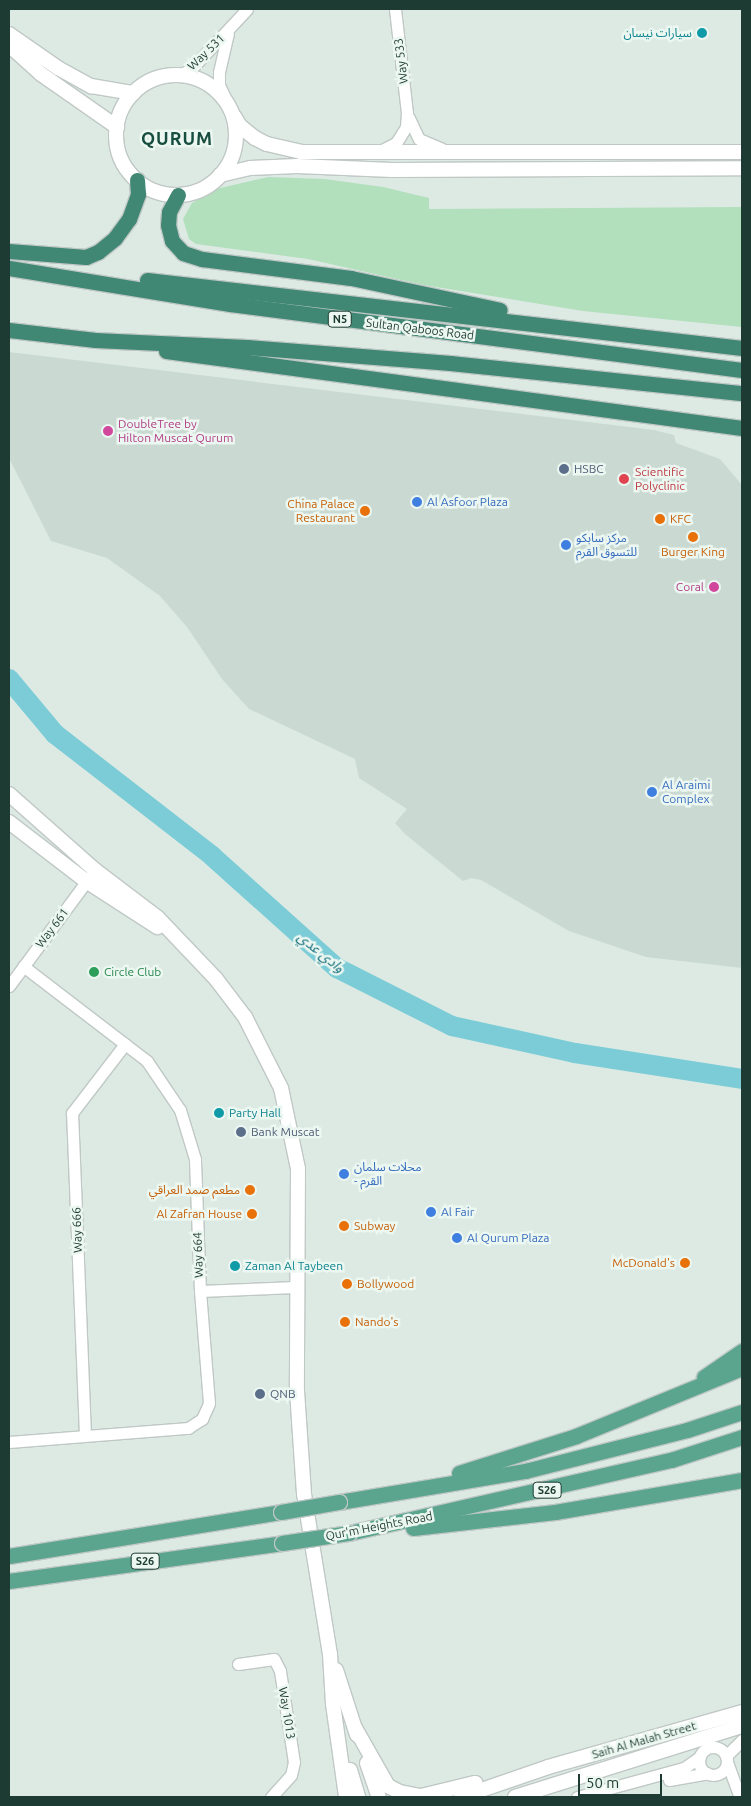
<!DOCTYPE html>
<html>
<head>
<meta charset="utf-8">
<style>
	body { margin:0 }
	#map { position:relative; width:751px; height:1806px; overflow:hidden; background:#dceae3; font-family:Ubuntu,"Noto Sans Arabic",sans-serif }
	div>[style] { position:absolute }
	[style*='--x'] { left:calc(var(--x)*1px); top:calc(var(--y)*1px); width:calc(var(--w)*1px); rotate:calc(var(--a)*1deg) }
	.built>* { inset:0; background:#cadad2 }
	.green>* { inset:0; background:#b2dfbc }
	.river>* { height:20px; margin:-10px; padding:0 10px; transform-origin:10px; border-radius:10px; background:#7cccd7 }
	.roads { filter:drop-shadow(1px 0 #c0c8c6) drop-shadow(-1px 0 #c0c8c6) drop-shadow(0 1px #c0c8c6) drop-shadow(0 -1px #c0c8c6) }
	.minor>* { height:11px; margin:-5.5px; padding:0 5.5px; transform-origin:5.5px; border-radius:5.5px; background:#fff }
	.minor>.ring { margin:-5.5px; padding:0; box-sizing:content-box; background:none; border:11px solid #fff; border-radius:50% }
	.tertiary>* { height:14px; margin:-7px; padding:0 7px; transform-origin:7px; border-radius:7px; background:#fff }
	.tertiary>.ring { margin:-7px; padding:0; box-sizing:content-box; background:none; border:14px solid #fff; border-radius:50% }
	.primary>* { height:15px; margin:-7.5px; padding:0 7.5px; transform-origin:7.5px; border-radius:7.5px; background:#5ba58f }
	.trunk>* { height:15px; margin:-7.5px; padding:0 7.5px; transform-origin:7.5px; border-radius:7.5px; background:#408874 }
	.bridges { filter:drop-shadow(1px 0 #c0c8c6) drop-shadow(-1px 0 #c0c8c6) drop-shadow(0 1px #c0c8c6) drop-shadow(0 -1px #c0c8c6) }
	.primary-bridge>* { height:15px; margin:-7.5px; padding:0 7.5px; transform-origin:7.5px; border-radius:7.5px; background:#5ba58f }
	.dots>* { width:14px; height:14px; translate:-50% -50%; box-sizing:border-box; border:2px solid #ecf7f1; border-radius:50% }
	span { translate:-50% -50%; white-space:nowrap; text-align:center; line-height:1.15; -webkit-text-stroke:5px #ecf7f1; paint-order:stroke }
	.shield-label span { padding:1px 4px; background:#ecf7f1; border:1px solid; border-radius:4px; -webkit-text-stroke-width:0 }
	.shield-label { font-size:11px; color:#1d3b32; font-weight:700 }
	.culture-label { font-size:12px; color:#0d838f }
	.right { translate:-100% -50%; text-align:right }
	.left { translate:0 -50%; text-align:left }
	.street-label { font-size:12px; color:#1d3b32 }
	.hotel-label { font-size:12px; color:#b23c85 }
	.service-label { font-size:12px; color:#4e5e75 }
	.health-label { font-size:12px; color:#be3a42 }
	.shop-label { font-size:12px; color:#366cbe }
	.food-label { font-size:12px; color:#c56008 }
	.leisure-label { font-size:12px; color:#27864d }
	.water-label { font-size:14px; color:#116e7c; font-style:italic }
	.district-label { font-size:18px; color:#174e3f; font-weight:700; letter-spacing:1px }
	.frame { position:absolute; inset:0; border:10px solid #1d3b32; pointer-events:none }
	.scale { position:absolute; left:578px; top:1774px; width:84px; height:22px; box-sizing:border-box; border:2px solid #1d3b32; border-top:0; padding-left:6px; font-size:15px; line-height:18px; white-space:nowrap; color:#1d3b32; -webkit-text-stroke:4px #ecf7f1; paint-order:stroke }
</style>
</head>
<body>
<div id="map">
	<div class="built">
		<div style="clip-path:polygon(9px 352px,654px 430px,674px 435px,676px 443px,720px 459px,742px 485px,742px 968px,646px 957px,569px 931px,481px 880px,471px 878px,463px 881px,405px 834px,395px 823px,407px 809px,359px 778px,355px 759px,249px 709px,222px 679px,187px 627px,160px 596px,107px 558px,51px 541px,9px 458px)"></div>
	</div>
	<div class="green">
		<div style="clip-path:polygon(268px 177px,324px 179px,383px 187px,429px 198px,429px 209px,742px 207px,742px 327px,583px 311px,424px 285px,308px 259px,196px 244px,189px 239px,183px 219px,192px 203px,216px 189px)"></div>
	</div>
	<div class="river">
		<div style="--x:9;--y:679;--w:72;--a:50.1"></div>
		<div style="--x:55;--y:734;--w:199;--a:37.8"></div>
		<div style="--x:212;--y:856;--w:168;--a:41.9"></div>
		<div style="--x:337;--y:968;--w:129;--a:26.8"></div>
		<div style="--x:452;--y:1026;--w:126;--a:12.4"></div>
		<div style="--x:575;--y:1053;--w:169;--a:8.8"></div>
	</div>
	<div class="roads">
		<div class="minor">
			<div style="--x:181;--y:75;--w:14;--a:-34"></div>
			<div style="--x:193;--y:67;--w:79;--a:-47"></div>
			<div style="--x:227;--y:102;--w:19;--a:-115"></div>
			<div style="--x:219;--y:85;--w:13;--a:-90"></div>
			<div style="--x:219;--y:72;--w:39;--a:-77"></div>
			<div style="--x:409;--y:118;--w:23;--a:65"></div>
			<div style="--x:419;--y:139;--w:25;--a:23"></div>
			<div style="--x:380;--y:151;--w:18;--a:-27"></div>
			<div style="--x:396;--y:143;--w:19;--a:-58"></div>
			<div style="--x:406;--y:127;--w:14;--a:-86"></div>
			<div style="--x:407;--y:113;--w:105;--a:-96.6"></div>
			<div style="--x:9;--y:986;--w:138;--a:-53.5"></div>
			<div style="--x:200;--y:1291;--w:95;--a:-2.4"></div>
			<div style="--x:85;--y:1435;--w:322;--a:-92.3"></div>
			<div style="--x:72;--y:1113;--w:87;--a:-52.5"></div>
			<div style="--x:9;--y:1442;--w:180;--a:-4.5"></div>
			<div style="--x:188;--y:1428;--w:17;--a:-33"></div>
			<div style="--x:202;--y:1419;--w:17;--a:-66"></div>
			<div style="--x:209;--y:1403;--w:112;--a:-94.6"></div>
			<div style="--x:200;--y:1291;--w:132;--a:-92.2"></div>
			<div style="--x:195;--y:1159;--w:51;--a:-107"></div>
			<div style="--x:180;--y:1110;--w:59;--a:-124"></div>
			<div style="--x:147;--y:1061;--w:156;--a:-142.5"></div>
			<div style="--x:238;--y:1664;--w:36;--a:-8"></div>
			<div style="--x:274;--y:1659;--w:13;--a:63"></div>
			<div style="--x:280;--y:1671;--w:92;--a:81.3"></div>
			<div style="--x:294;--y:1762;--w:13;--a:103"></div>
			<div style="--x:291;--y:1775;--w:30;--a:132"></div>
			<div class="ring" style="left:699px;top:1747px;width:17px;height:17px"></div>
			<div style="--x:726;--y:1756;--w:23;--a:-45"></div>
			<div style="--x:727;--y:1762;--w:37;--a:70"></div>
			<div style="--x:669;--y:1780;--w:39;--a:-10"></div>
			<div style="--x:577;--y:1797;--w:111;--a:-15.2"></div>
			<div style="--x:684;--y:1768;--w:19;--a:-35"></div>
		</div>
		<div class="tertiary">
			<div style="--x:9;--y:34;--w:60;--a:34.8"></div>
			<div style="--x:58;--y:68;--w:38;--a:29"></div>
			<div style="--x:91;--y:86;--w:43;--a:9.5"></div>
			<div style="--x:9;--y:45;--w:43;--a:42.2"></div>
			<div style="--x:41;--y:74;--w:93;--a:34.9"></div>
			<div class="ring" style="left:116px;top:75px;width:106px;height:106px"></div>
			<div style="--x:234;--y:116;--w:12;--a:59"></div>
			<div style="--x:240;--y:126;--w:19;--a:39"></div>
			<div style="--x:255;--y:138;--w:13;--a:27"></div>
			<div style="--x:267;--y:144;--w:35;--a:13"></div>
			<div style="--x:301;--y:152;--w:441;--a:0"></div>
			<div style="--x:220;--y:175;--w:31;--a:-13"></div>
			<div style="--x:250;--y:168;--w:47;--a:-2.4"></div>
			<div style="--x:297;--y:166;--w:95;--a:2.4"></div>
			<div style="--x:392;--y:170;--w:350;--a:-0.3"></div>
			<div style="--x:9;--y:794;--w:115;--a:41.5"></div>
			<div style="--x:95;--y:870;--w:79;--a:37.3"></div>
			<div style="--x:158;--y:918;--w:84;--a:46.4"></div>
			<div style="--x:216;--y:979;--w:48;--a:52.7"></div>
			<div style="--x:245;--y:1017;--w:80;--a:63.1"></div>
			<div style="--x:281;--y:1088;--w:83;--a:78.1"></div>
			<div style="--x:298;--y:1169;--w:222;--a:90.3"></div>
			<div style="--x:297;--y:1391;--w:103;--a:86.1"></div>
			<div style="--x:304;--y:1494;--w:162;--a:80.8"></div>
			<div style="--x:330;--y:1654;--w:50;--a:86.6"></div>
			<div style="--x:333;--y:1704;--w:94;--a:82"></div>
			<div style="--x:9;--y:822;--w:97;--a:37.5"></div>
			<div style="--x:86;--y:881;--w:85;--a:32.9"></div>
			<div style="--x:336;--y:1670;--w:68;--a:72.1"></div>
			<div style="--x:355;--y:1728;--w:67;--a:60.4"></div>
			<div style="--x:388;--y:1786;--w:13;--a:27"></div>
			<div style="--x:400;--y:1792;--w:21;--a:11"></div>
			<div style="--x:421;--y:1796;--w:56;--a:-13.5"></div>
			<div style="--x:367;--y:1763;--w:36;--a:71"></div>
			<div style="--x:350;--y:1770;--w:28;--a:73"></div>
			<div style="--x:461;--y:1797;--w:92;--a:-19"></div>
			<div style="--x:548;--y:1767;--w:202;--a:-15.8"></div>
			<div style="--x:515;--y:1797;--w:238;--a:-17.4"></div>
		</div>
		<div class="primary">
			<div style="--x:704;--y:1377;--w:46;--a:-34.4"></div>
			<div style="--x:459;--y:1473;--w:123;--a:-17.5"></div>
			<div style="--x:576;--y:1436;--w:179;--a:-22.3"></div>
			<div style="--x:339;--y:1502;--w:189;--a:-9.5"></div>
			<div style="--x:525;--y:1471;--w:167;--a:-14.2"></div>
			<div style="--x:687;--y:1430;--w:58;--a:-18.1"></div>
			<div style="--x:413;--y:1528;--w:143;--a:-6.4"></div>
			<div style="--x:555;--y:1512;--w:190;--a:-9.7"></div>
			<div style="--x:349;--y:1533;--w:330;--a:-12.8"></div>
			<div style="--x:671;--y:1460;--w:75;--a:-17.9"></div>
			<div style="--x:9;--y:1556;--w:276;--a:-9.2"></div>
			<div style="--x:9;--y:1581;--w:276;--a:-7.9"></div>
		</div>
		<div class="trunk">
			<div style="--x:178;--y:195;--w:19;--a:118"></div>
			<div style="--x:169;--y:212;--w:13;--a:94"></div>
			<div style="--x:168;--y:225;--w:16;--a:76"></div>
			<div style="--x:172;--y:241;--w:16;--a:47"></div>
			<div style="--x:183;--y:253;--w:20;--a:18"></div>
			<div style="--x:202;--y:259;--w:150;--a:7.3"></div>
			<div style="--x:351;--y:278;--w:152;--a:12.1"></div>
			<div style="--x:9;--y:251;--w:77;--a:4.5"></div>
			<div style="--x:86;--y:257;--w:13;--a:-23"></div>
			<div style="--x:98;--y:252;--w:22;--a:-39"></div>
			<div style="--x:115;--y:238;--w:24;--a:-54"></div>
			<div style="--x:129;--y:219;--w:27;--a:-70"></div>
			<div style="--x:138;--y:194;--w:14;--a:-94"></div>
			<div style="--x:9;--y:268;--w:224;--a:9.3"></div>
			<div style="--x:230;--y:304;--w:516;--a:7.35"></div>
			<div style="--x:147;--y:280;--w:599;--a:6.52"></div>
			<div style="--x:9;--y:330;--w:87;--a:6.6"></div>
			<div style="--x:95;--y:340;--w:152;--a:2.6"></div>
			<div style="--x:247;--y:347;--w:204;--a:4.5"></div>
			<div style="--x:450;--y:363;--w:294;--a:5.9"></div>
			<div style="--x:166;--y:351;--w:581;--a:7.61"></div>
		</div>
	</div>
	<div class="bridges">
		<div class="primary-bridge">
			<div style="--x:281;--y:1512;--w:59;--a:-9.8"></div>
			<div style="--x:282;--y:1543;--w:68;--a:-8.5"></div>
		</div>
	</div>
	<div class="dots">
		<div style="left:702px;top:33px;background:#0f9aa8"></div>
		<div style="left:108px;top:431px;background:#d1479c"></div>
		<div style="left:564px;top:469px;background:#5c6f8a"></div>
		<div style="left:624px;top:479px;background:#e0444e"></div>
		<div style="left:417px;top:502px;background:#3f7fe0"></div>
		<div style="left:365px;top:511px;background:#e8710a"></div>
		<div style="left:660px;top:519px;background:#e8710a"></div>
		<div style="left:693px;top:537px;background:#e8710a"></div>
		<div style="left:566px;top:545px;background:#3f7fe0"></div>
		<div style="left:714px;top:587px;background:#d1479c"></div>
		<div style="left:652px;top:792px;background:#3f7fe0"></div>
		<div style="left:94px;top:972px;background:#2e9e5b"></div>
		<div style="left:219px;top:1113px;background:#0f9aa8"></div>
		<div style="left:241px;top:1132px;background:#5c6f8a"></div>
		<div style="left:344px;top:1174px;background:#3f7fe0"></div>
		<div style="left:250px;top:1190px;background:#e8710a"></div>
		<div style="left:431px;top:1212px;background:#3f7fe0"></div>
		<div style="left:252px;top:1214px;background:#e8710a"></div>
		<div style="left:344px;top:1226px;background:#e8710a"></div>
		<div style="left:457px;top:1238px;background:#3f7fe0"></div>
		<div style="left:685px;top:1263px;background:#e8710a"></div>
		<div style="left:235px;top:1266px;background:#0f9aa8"></div>
		<div style="left:347px;top:1284px;background:#e8710a"></div>
		<div style="left:345px;top:1322px;background:#e8710a"></div>
		<div style="left:260px;top:1394px;background:#5c6f8a"></div>
	</div>
	<div class="shield-label">
		<span style="left:340px;top:319px">N5</span>
		<span style="left:547px;top:1490px">S26</span>
		<span style="left:145px;top:1561px">S26</span>
	</div>
	<div class="culture-label">
		<span class="right" style="left:692px;top:33px">سيارات نيسان</span>
		<span class="left" style="left:229px;top:1113px">Party Hall</span>
		<span class="left" style="left:245px;top:1266px">Zaman Al Taybeen</span>
	</div>
	<div class="street-label">
		<span style="left:206px;top:52px;rotate:-44deg">Way 531</span>
		<span style="left:401px;top:61px;rotate:-97deg">Way 533</span>
		<span style="left:420px;top:329px;rotate:7deg">Sultan Qaboos Road</span>
		<span style="left:52px;top:928px;rotate:-53deg">Way 661</span>
		<span style="left:77px;top:1230px;rotate:-92deg">Way 666</span>
		<span style="left:198px;top:1255px;rotate:-92deg">Way 664</span>
		<span style="left:379px;top:1526px;rotate:-11deg">Qur'm Heights Road</span>
		<span style="left:287px;top:1713px;rotate:81deg">Way 1013</span>
		<span style="left:644px;top:1740px;rotate:-16deg">Saih Al Malah Street</span>
	</div>
	<div class="hotel-label">
		<span class="left" style="left:118px;top:431px">DoubleTree by<br>Hilton Muscat Qurum</span>
		<span class="right" style="left:704px;top:587px">Coral</span>
	</div>
	<div class="service-label">
		<span class="left" style="left:574px;top:469px">HSBC</span>
		<span class="left" style="left:251px;top:1132px">Bank Muscat</span>
		<span class="left" style="left:270px;top:1394px">QNB</span>
	</div>
	<div class="health-label">
		<span class="left" style="left:635px;top:479px">Scientific<br>Polyclinic</span>
	</div>
	<div class="shop-label">
		<span class="left" style="left:427px;top:502px">Al Asfoor Plaza</span>
		<span class="left" style="left:576px;top:545px">مركز سابكو<br>للتسوق القرم</span>
		<span class="left" style="left:662px;top:792px">Al Araimi<br>Complex</span>
		<span class="left" style="left:354px;top:1174px">محلات سلمان<br>- القرم</span>
		<span class="left" style="left:441px;top:1212px">Al Fair</span>
		<span class="left" style="left:467px;top:1238px">Al Qurum Plaza</span>
	</div>
	<div class="food-label">
		<span class="right" style="left:355px;top:511px">China Palace<br>Restaurant</span>
		<span class="left" style="left:670px;top:519px">KFC</span>
		<span style="left:693px;top:552px">Burger King</span>
		<span class="right" style="left:240px;top:1190px">مطعم صمد العراقي</span>
		<span class="right" style="left:242px;top:1214px">Al Zafran House</span>
		<span class="left" style="left:354px;top:1226px">Subway</span>
		<span class="right" style="left:675px;top:1263px">McDonald's</span>
		<span class="left" style="left:357px;top:1284px">Bollywood</span>
		<span class="left" style="left:355px;top:1322px">Nando's</span>
	</div>
	<div class="leisure-label">
		<span class="left" style="left:104px;top:972px">Circle Club</span>
	</div>
	<div class="water-label">
		<span style="left:321px;top:952px;rotate:39deg">وادي عدي</span>
	</div>
	<div class="district-label">
		<span style="left:177px;top:138px">QURUM</span>
	</div>
	<div class="frame"></div>
	<div class="scale">50 m</div>
</div>
</body>
</html>
